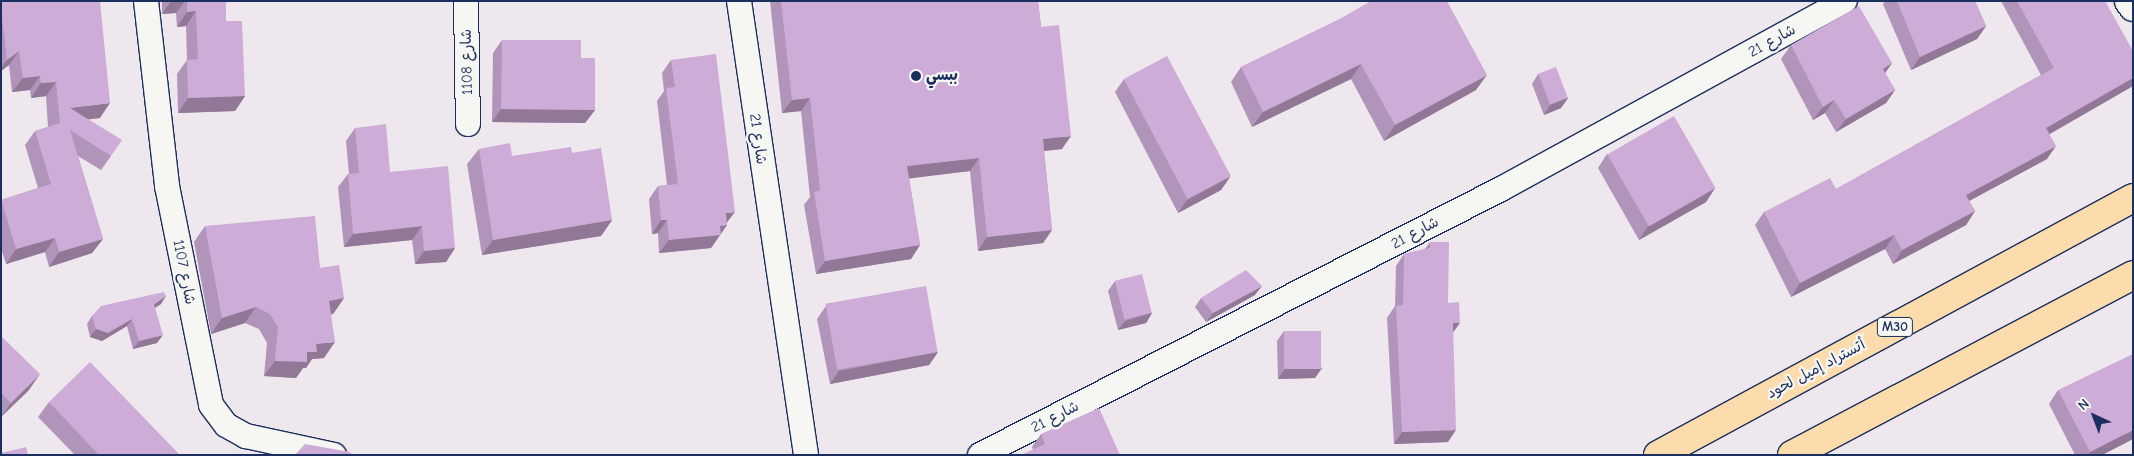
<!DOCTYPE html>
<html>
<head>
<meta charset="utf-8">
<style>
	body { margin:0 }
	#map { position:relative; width:2134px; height:456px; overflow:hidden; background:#eee7ed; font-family:"Comic Neue","Playpen Sans Arabic",sans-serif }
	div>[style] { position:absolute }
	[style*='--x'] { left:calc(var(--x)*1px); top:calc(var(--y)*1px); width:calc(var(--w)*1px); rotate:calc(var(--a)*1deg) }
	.roads { filter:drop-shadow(1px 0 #1b2f5e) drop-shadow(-1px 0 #1b2f5e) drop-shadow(0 1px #1b2f5e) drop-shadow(0 -1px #1b2f5e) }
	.minor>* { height:24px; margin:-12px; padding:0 12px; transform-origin:12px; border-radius:12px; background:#f6f6f2 }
	.tertiary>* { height:28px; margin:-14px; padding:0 14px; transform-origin:14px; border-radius:14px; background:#f6f6f2 }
	.motorway>* { height:28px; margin:-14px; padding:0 14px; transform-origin:14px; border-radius:14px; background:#fcdcac }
	.wall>* { inset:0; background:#b094b9 }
	.shaded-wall>* { inset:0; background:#907896 }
	.building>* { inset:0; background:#cdacd7; transform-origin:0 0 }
	.dots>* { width:14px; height:14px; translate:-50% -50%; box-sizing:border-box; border:2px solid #f6f6f2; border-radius:50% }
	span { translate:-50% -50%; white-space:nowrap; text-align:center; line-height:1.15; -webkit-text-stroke:4.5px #f6f6f2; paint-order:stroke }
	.shield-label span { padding:1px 4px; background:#f6f6f2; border:1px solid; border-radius:4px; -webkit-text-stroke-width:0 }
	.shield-label { font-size:14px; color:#1b2f5e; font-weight:700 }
	.street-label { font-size:15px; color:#1b2f5e }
	.poi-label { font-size:15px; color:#1b2f5e; font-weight:700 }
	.left { translate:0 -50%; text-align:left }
	.frame { position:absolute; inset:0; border:2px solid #1b2f5e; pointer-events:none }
	.north { position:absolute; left:2069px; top:391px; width:50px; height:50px; -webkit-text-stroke:4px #f6f6f2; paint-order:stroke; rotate:317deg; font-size:14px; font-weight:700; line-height:20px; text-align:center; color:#1b2f5e }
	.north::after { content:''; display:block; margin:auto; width:18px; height:22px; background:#1b2f5e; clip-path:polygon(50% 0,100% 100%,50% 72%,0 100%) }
</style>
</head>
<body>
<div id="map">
	<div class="roads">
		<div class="minor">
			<div style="--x:146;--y:1;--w:186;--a:83.5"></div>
			<div style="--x:167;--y:186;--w:223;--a:78.6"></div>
			<div style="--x:211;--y:405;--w:25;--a:53"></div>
			<div style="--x:226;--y:425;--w:23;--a:29"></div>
			<div style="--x:246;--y:436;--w:90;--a:12.2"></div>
			<div style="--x:466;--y:1;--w:123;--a:89.1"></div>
			<div style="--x:739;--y:1;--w:459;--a:81.6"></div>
			<div style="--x:980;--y:455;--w:585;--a:-27.05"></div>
			<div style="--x:1501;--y:189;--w:392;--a:-28.7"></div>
		</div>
		<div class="tertiary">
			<div style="--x:2129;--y:1;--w:7;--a:56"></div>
		</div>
		<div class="motorway">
			<div style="--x:1658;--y:455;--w:540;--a:-28.42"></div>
			<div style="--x:1792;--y:455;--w:386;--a:-27.8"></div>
		</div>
	</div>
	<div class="wall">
		<div style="clip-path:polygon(1px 1px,100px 118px,89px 119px,111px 156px,101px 170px,78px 156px,103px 239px,92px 253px,49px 267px,45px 252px,6px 264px,1px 248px,1px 200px,38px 188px,25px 145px,35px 131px,48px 127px,46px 96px,31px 98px,30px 90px,12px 92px,9px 65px,1px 71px)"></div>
		<div style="clip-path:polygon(162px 1px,226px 1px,226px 21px,245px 96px,235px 111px,178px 113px,177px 74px,187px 60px,186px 26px,177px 27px,176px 13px,162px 14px)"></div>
		<div style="clip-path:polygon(770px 1px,1038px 1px,1041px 27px,1062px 149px,1044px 151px,1052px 230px,1043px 243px,978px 251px,970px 171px,909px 178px,920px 245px,911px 259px,816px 274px,804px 205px,810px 197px,801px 111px,782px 113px)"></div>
		<div style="clip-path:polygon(1885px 1px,1975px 1px,1986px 26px,1977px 39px,1911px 70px,1883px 4px)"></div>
		<div style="clip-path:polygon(2001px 1px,2105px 1px,2133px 86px,2050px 134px,2047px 159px,1969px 201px,1975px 211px,1966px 225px,1893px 264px,1885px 249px,1791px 297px,1755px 225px,1764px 212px,1836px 189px,2041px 75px)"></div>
		<div style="clip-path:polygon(1338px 20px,1476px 90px,1384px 141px,1351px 79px,1252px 127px,1231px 82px,1241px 67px)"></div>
		<div style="clip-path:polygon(502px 40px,581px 58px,595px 110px,585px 123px,492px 122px,493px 53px)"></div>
		<div style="clip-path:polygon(1791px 45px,1892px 63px,1885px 73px,1895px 90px,1886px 103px,1836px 132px,1825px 113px,1813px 120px,1781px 59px)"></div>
		<div style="clip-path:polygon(671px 60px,727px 225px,711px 248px,659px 253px,658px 233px,652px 234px,649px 199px,658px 186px,667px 185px,657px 101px,664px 91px,662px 73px)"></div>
		<div style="clip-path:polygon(1538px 74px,1568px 98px,1561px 108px,1544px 115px,1532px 84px)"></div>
		<div style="clip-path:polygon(1124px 79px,1230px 177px,1221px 190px,1178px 213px,1115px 92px)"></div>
		<div style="clip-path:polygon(355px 128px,390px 172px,455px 248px,446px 262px,415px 264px,412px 240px,344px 247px,338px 187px,348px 174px,349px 174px,346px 141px)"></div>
		<div style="clip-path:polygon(479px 149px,512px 156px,572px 153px,612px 220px,601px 236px,482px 255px,467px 164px)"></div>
		<div style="clip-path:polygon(1607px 154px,1715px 188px,1706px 202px,1639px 240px,1598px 168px)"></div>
		<div style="clip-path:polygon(205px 226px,320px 268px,344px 298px,333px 314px,331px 314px,324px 358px,312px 359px,306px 368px,303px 368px,296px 378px,264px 376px,267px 343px,259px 329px,245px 323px,211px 334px,194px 242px)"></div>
		<div style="clip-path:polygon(1430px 242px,1448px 303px,1453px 332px,1448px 442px,1394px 444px,1387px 318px,1395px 306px,1396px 266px,1404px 254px,1425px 249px)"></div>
		<div style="clip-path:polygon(1115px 281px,1152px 313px,1146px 323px,1118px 330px,1108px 291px)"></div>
		<div style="clip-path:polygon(1255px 295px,1206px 322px,1195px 307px,1201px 298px)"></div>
		<div style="clip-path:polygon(161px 304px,155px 308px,157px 343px,133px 349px,127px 326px,102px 341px,90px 337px,87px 324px,92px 316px)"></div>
		<div style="clip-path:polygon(826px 306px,938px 352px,929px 365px,830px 384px,817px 319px)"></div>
		<div style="clip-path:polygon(1284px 331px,1322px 368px,1315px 378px,1278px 379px,1277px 341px)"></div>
		<div style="clip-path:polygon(1px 336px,29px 390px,1px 417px)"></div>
		<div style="clip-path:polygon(2058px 390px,2133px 439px,2102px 455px,2075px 455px,2049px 404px)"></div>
		<div style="clip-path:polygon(49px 402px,180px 455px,75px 455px,38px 417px)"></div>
		<div style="clip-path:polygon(1041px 434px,1120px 455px,1033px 450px,1032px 447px)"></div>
	</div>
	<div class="shaded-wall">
		<div style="clip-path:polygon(171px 1px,185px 1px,176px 13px,162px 14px)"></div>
		<div style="clip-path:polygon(196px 11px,186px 26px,177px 27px,187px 12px)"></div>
		<div style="clip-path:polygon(1986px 26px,1977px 39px,1911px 70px,1920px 57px)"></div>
		<div style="clip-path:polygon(19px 51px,9px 65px,1px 71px,1px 68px,7px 60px)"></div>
		<div style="clip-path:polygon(1892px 63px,1883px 76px,1883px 69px)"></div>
		<div style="clip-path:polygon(1361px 64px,1351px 79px,1252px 127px,1263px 112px)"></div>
		<div style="clip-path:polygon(1487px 75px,1476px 90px,1384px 141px,1395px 125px)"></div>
		<div style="clip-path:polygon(40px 76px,30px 90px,12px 92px,23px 78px)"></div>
		<div style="clip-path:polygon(2133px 78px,2133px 86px,2037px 141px,2046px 128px)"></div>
		<div style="clip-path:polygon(56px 82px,46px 96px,31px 98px,41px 83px)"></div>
		<div style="clip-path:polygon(1895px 90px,1886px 103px,1836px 132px,1846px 119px)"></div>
		<div style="clip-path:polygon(245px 96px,235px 111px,178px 113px,188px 98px)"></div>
		<div style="clip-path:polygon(810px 98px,801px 111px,782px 113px,792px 100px)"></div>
		<div style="clip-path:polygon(1568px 98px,1561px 108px,1544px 115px,1550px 105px)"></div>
		<div style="clip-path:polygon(1834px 100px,1825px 113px,1813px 120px,1823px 107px)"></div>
		<div style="clip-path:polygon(110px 103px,100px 118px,60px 123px,70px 108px)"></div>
		<div style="clip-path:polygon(501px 109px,595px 110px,585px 123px,492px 122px)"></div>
		<div style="clip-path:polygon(1071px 136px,1062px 149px,1034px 152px,1043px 139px)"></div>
		<div style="clip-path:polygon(2056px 146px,2047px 159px,1956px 208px,1966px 195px)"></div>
		<div style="clip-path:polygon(979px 158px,970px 171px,897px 180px,907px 166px)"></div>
		<div style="clip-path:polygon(1230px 177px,1221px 190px,1178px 213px,1187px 200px)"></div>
		<div style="clip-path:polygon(1715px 188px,1706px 202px,1639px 240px,1648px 226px)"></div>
		<div style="clip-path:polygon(1975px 211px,1966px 225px,1893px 264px,1902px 250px)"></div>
		<div style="clip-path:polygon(735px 212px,725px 225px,726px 213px)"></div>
		<div style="clip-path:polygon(612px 220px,601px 236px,482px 255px,493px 240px)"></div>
		<div style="clip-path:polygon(661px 220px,667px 220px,658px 233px,652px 234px)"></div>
		<div style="clip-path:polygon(727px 225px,711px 248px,659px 253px,669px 240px,720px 226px)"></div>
		<div style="clip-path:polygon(422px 226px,412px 240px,344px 247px,353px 234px)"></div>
		<div style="clip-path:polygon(1052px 230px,1043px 243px,978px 251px,987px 237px)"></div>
		<div style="clip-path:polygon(1894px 235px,1885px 249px,1791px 297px,1800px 283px)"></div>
		<div style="clip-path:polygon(55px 238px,45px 252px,6px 264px,16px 249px)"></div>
		<div style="clip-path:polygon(103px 239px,92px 253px,49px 267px,59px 252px)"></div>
		<div style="clip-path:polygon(920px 245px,911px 259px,816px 274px,825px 261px)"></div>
		<div style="clip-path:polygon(455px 248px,446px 262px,415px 264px,424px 251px)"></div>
		<div style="clip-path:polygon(1262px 286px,1255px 295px,1206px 322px,1213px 313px)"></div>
		<div style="clip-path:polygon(166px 296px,161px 304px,148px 312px,154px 304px)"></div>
		<div style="clip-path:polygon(344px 298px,333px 314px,318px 316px,329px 301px)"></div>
		<div style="clip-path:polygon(256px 307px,245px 323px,211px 334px,222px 318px)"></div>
		<div style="clip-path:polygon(1152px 313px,1146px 323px,1118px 330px,1125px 321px)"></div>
		<div style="clip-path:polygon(132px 319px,127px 326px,102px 341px,90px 337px,96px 329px)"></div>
		<div style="clip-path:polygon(1453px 323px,1460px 323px,1452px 334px)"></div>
		<div style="clip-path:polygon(163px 335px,157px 343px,133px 349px,139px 341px)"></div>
		<div style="clip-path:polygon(335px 342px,324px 358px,312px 359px,306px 368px,303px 368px,296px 378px,264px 376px,275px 361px,307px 352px,316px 344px)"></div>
		<div style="clip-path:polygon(938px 352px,929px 365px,830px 384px,839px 371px)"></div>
		<div style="clip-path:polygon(1322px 368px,1315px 378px,1278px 379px,1285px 369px)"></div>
		<div style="clip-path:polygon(40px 374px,29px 390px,1px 417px,11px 403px)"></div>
		<div style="clip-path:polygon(1456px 430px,1448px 442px,1394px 444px,1402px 432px)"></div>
		<div style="clip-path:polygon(2133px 430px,2133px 439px,2102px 455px,2088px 455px,2090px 452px)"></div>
	</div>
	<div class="building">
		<div style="clip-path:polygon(1px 1px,100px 1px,110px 103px,70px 108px,122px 140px,111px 156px,70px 130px,103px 239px,59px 252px,55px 238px,16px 249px,1px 200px,51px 184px,35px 131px,60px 123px,56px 82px,41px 83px,40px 76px,23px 78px,19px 51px,7px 60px,1px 8px)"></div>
		<div style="clip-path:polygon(187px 1px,226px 1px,226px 21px,242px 21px,245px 96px,188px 98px,187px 60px,198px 59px,196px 11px,187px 12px)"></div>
		<div style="clip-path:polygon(781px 1px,1038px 1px,1041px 27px,1059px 25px,1071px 136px,1043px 139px,1052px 230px,987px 237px,979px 158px,907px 166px,920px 245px,825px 261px,814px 192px,820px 190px,810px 98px,792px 100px)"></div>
		<div style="clip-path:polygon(1371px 1px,1447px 1px,1487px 75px,1395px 125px,1361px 64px,1263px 112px,1241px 67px,1338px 20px)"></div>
		<div style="clip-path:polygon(1897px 1px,1975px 1px,1986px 26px,1920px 57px)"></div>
		<div style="clip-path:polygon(2017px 1px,2105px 1px,2133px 51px,2133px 78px,2046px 128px,2056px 146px,1966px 195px,1975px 211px,1902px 250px,1894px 235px,1800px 283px,1764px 212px,1830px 178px,1836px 189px,2054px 68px)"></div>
		<div style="clip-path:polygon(1859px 6px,1892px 63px,1883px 69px,1895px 90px,1846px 119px,1834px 100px,1823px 107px,1791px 45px)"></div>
		<div style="clip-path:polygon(502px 40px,581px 40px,581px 58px,595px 58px,595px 110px,501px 109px)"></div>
		<div style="clip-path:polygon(716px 54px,735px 212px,726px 213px,727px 225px,720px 226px,721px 235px,669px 240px,667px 220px,661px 220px,658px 186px,678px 184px,666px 88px,675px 87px,671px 60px)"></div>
		<div style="left:1167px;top:56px;width:136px;height:49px;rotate:62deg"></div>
		<div style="left:1556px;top:67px;width:33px;height:19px;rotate:69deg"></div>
		<div style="left:1674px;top:116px;width:83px;height:77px;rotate:60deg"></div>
		<div style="clip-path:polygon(386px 124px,390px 172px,448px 166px,455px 248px,424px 251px,422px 226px,353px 234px,348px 174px,359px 173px,355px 128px)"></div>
		<div style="clip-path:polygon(510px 143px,512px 156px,571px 147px,572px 153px,601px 148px,612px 220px,493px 240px,479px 149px)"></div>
		<div style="clip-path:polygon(315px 216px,320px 268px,339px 265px,344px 298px,329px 301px,335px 342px,316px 344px,317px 352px,307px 352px,307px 362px,275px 361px,278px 327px,270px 314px,256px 307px,222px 318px,205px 226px)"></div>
		<div style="clip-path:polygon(1430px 242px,1449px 242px,1448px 303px,1459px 302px,1460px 323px,1453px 323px,1456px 430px,1402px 432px,1396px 306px,1403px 305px,1404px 254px,1430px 248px)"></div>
		<div style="clip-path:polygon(1246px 270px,1262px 286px,1213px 313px,1201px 298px)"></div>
		<div style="left:1142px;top:274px;width:40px;height:28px;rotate:76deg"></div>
		<div style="left:926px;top:286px;width:67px;height:102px;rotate:80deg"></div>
		<div style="clip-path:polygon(164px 292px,166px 296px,154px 304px,163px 335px,139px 341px,132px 319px,108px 333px,96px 329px,92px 316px,101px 306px)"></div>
		<div style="left:1284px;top:331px;width:37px;height:38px"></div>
		<div style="clip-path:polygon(1px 336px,40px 374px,11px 403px,1px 393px)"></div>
		<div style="clip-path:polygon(2133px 354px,2133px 430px,2090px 452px,2058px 390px)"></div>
		<div style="clip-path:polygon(90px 362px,180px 455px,99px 455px,49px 402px)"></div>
		<div style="clip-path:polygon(1099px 408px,1120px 455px,1021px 455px,1045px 444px,1041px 434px)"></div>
		<div style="clip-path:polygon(305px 444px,350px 452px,352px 455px,295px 455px)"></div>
		<div style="clip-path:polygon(26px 447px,28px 455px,1px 455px,1px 453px)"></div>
	</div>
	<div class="dots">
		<div style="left:916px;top:76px;background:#1b2f5e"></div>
	</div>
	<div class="shield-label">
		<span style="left:1895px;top:327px">M30</span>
	</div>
	<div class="street-label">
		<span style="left:1772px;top:41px;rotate:-29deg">شارع 21</span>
		<span style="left:467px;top:62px;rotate:-91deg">شارع 1108</span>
		<span style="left:758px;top:139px;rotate:82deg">شارع 21</span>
		<span style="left:1415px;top:233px;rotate:-28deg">شارع 21</span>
		<span style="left:184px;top:272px;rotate:79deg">شارع 1107</span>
		<span style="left:1816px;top:369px;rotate:-28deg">أتستراد إميل لحود</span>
		<span style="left:1055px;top:417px;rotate:-27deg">شارع 21</span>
	</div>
	<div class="poi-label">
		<span class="left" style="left:926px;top:76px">ببسي</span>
	</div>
	<div class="frame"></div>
	<div class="north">N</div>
</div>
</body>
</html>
